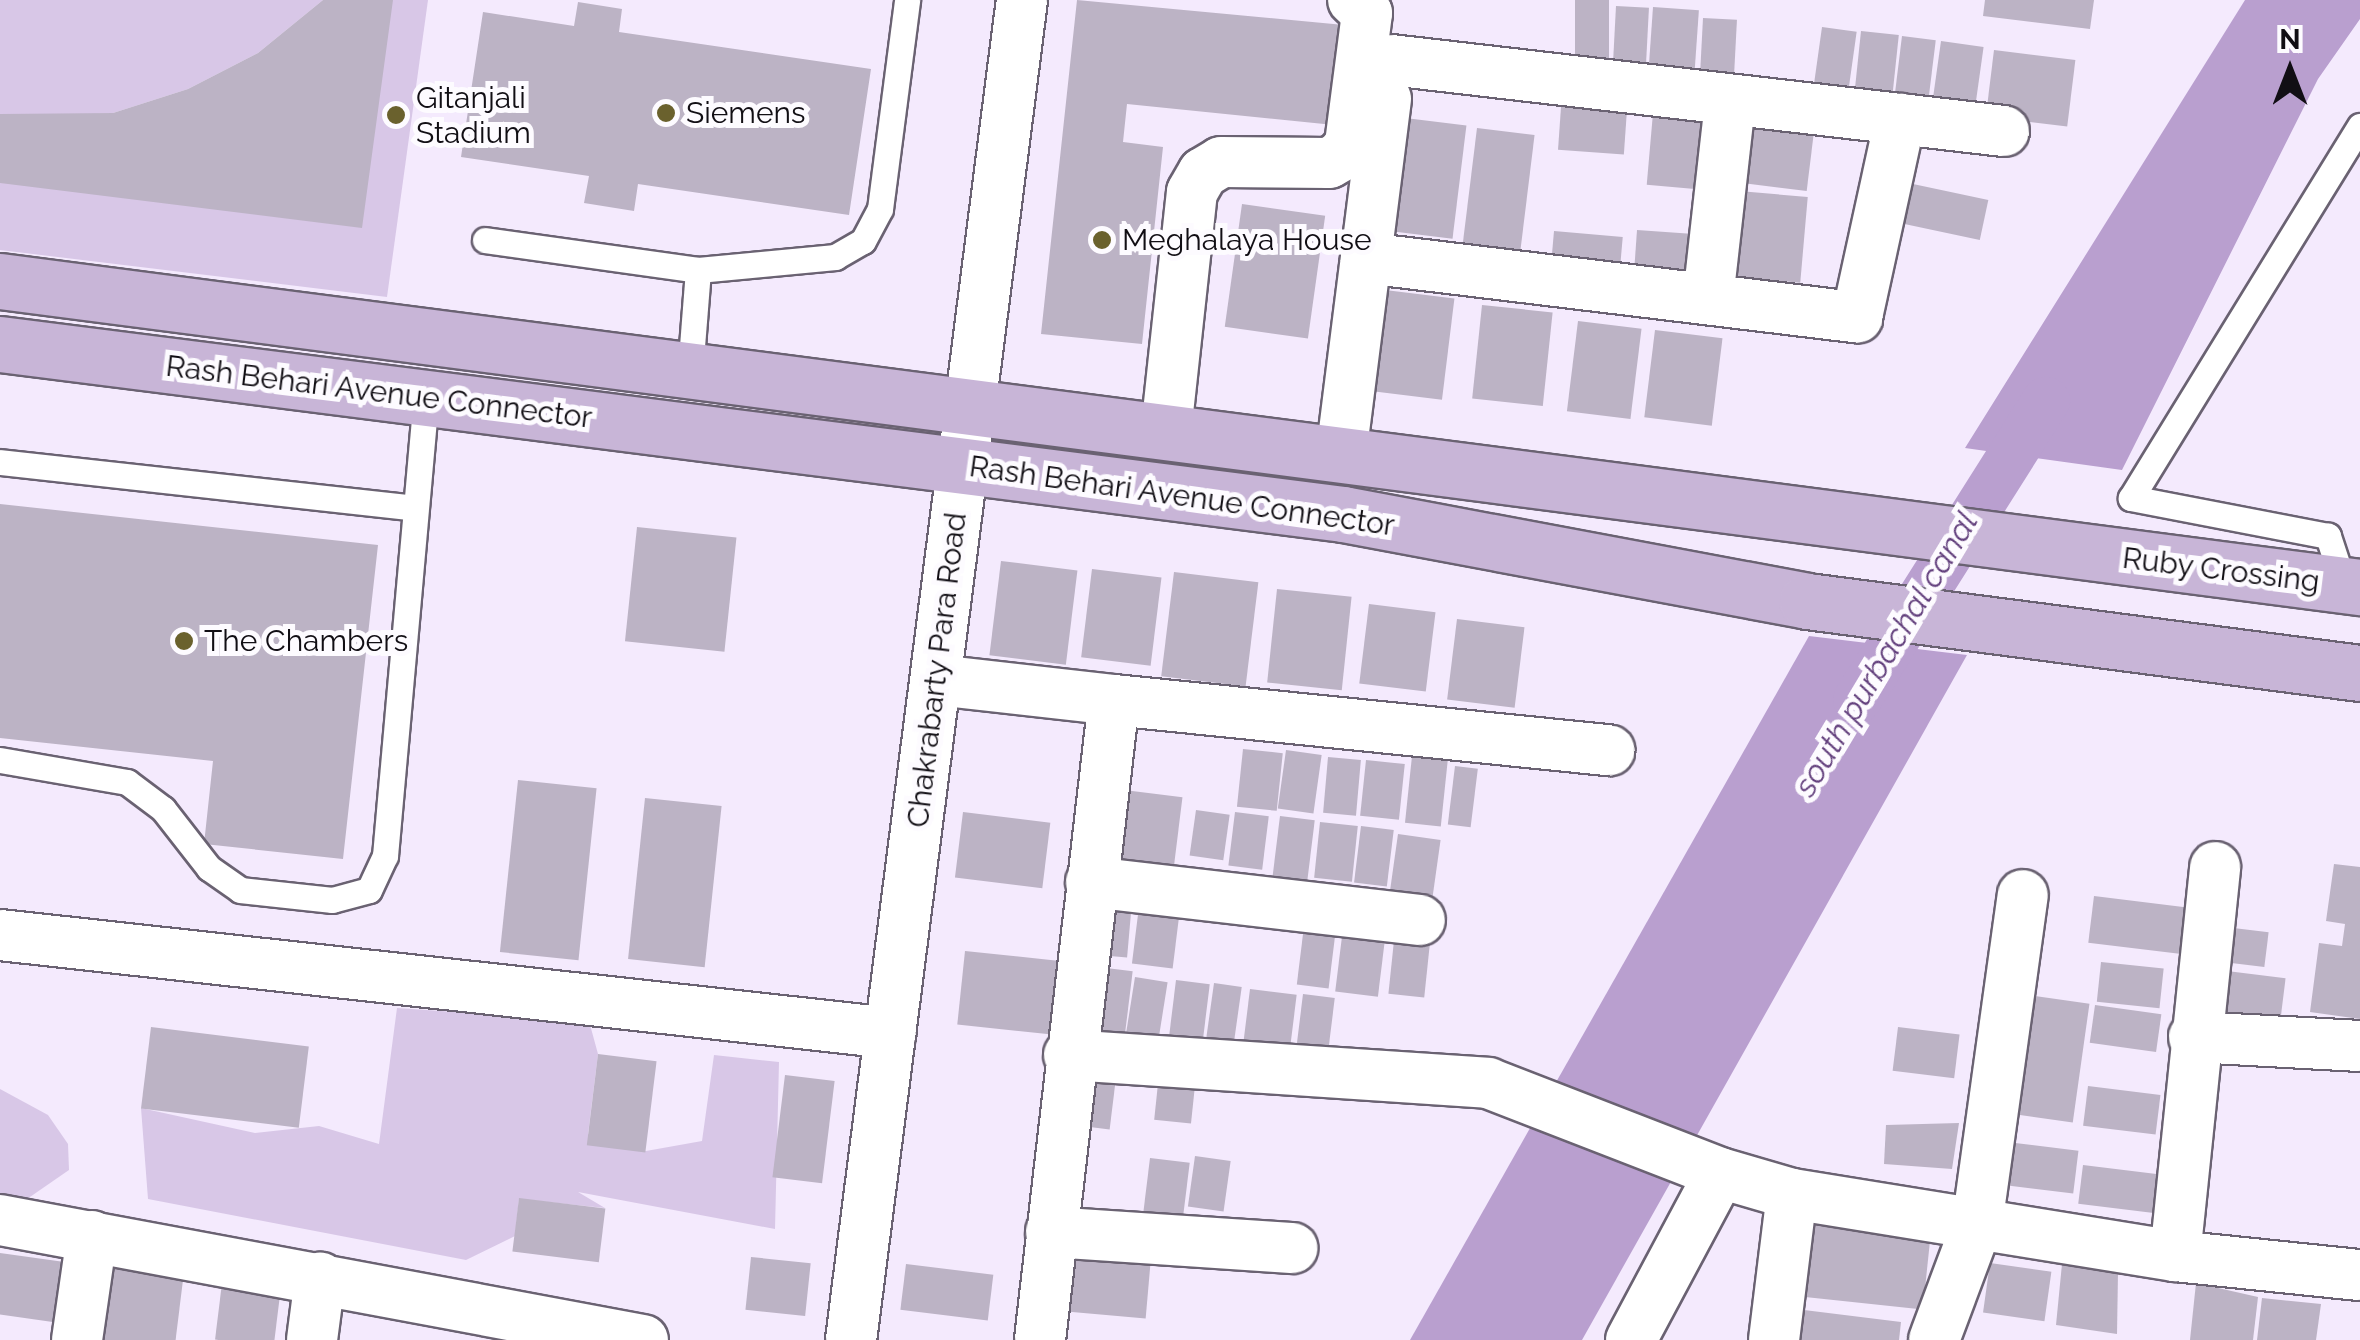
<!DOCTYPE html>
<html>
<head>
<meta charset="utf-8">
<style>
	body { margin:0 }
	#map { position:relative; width:2360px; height:1340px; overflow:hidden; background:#f4eafd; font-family:Raleway,sans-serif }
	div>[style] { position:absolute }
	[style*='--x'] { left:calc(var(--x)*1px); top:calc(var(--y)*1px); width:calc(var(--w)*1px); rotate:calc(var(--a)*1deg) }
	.green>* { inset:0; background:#d8c7e7 }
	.water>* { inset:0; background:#b99fcf }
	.canal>* { height:48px; margin:-24px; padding:0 24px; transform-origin:24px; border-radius:24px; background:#b99fcf }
	.building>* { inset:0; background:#bcb3c5; transform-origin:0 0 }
	.roads { filter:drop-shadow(2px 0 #6a6272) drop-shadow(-2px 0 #6a6272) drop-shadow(0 2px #6a6272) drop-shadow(0 -2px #6a6272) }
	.service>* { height:25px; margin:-12.5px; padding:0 12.5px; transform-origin:12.5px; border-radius:12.5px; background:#fff }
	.minor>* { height:50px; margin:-25px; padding:0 25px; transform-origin:25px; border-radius:25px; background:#fff }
	.primary>* { height:55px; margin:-27.5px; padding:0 27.5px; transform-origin:27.5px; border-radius:27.5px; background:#c8b5d7 }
	.dots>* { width:28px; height:28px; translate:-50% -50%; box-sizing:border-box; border:5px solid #fdfbff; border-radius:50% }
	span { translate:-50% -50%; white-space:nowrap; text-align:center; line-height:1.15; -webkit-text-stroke:10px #fdfbff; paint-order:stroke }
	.poi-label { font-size:30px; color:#110e14 }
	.left { translate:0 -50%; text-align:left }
	.street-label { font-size:30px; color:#110e14 }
	.water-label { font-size:32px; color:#63407d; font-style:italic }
	.north { position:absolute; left:2240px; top:20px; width:100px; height:100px; -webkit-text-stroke:8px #fdfbff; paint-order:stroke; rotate:0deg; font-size:28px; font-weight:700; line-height:40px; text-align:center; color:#110e14 }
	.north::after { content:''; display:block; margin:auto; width:35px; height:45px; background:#110e14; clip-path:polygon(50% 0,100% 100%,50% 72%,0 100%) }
</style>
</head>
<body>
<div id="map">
	<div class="green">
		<div style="clip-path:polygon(0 0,323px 0,258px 53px,188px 89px,113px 113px,25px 118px,0 114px)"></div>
		<div style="clip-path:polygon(393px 0,428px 0,387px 297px,0 250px,0 183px)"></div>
		<div style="clip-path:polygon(397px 1008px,589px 1021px,598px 1054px,588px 1134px,646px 1151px,702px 1141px,714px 1055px,779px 1062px,775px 1229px,578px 1192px,605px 1208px,519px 1199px,515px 1236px,466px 1260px,148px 1199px,141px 1108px,255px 1133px,319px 1126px,379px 1144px)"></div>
		<div style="clip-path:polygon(0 1089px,48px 1115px,68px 1144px,69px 1170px,27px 1199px,0 1198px)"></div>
	</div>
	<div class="water">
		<div style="clip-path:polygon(2245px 0,2360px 0,2360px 19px,2318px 79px,2122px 470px,1965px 448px)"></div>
		<div style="clip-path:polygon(1809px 636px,1967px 655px,1582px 1340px,1410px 1340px)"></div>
	</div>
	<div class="canal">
		<div style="--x:1857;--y:700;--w:354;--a:-57.7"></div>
	</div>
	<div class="building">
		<div style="clip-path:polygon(323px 0,393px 0,362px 228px,0 183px,0 114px,113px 113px,188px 89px,258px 53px)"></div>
		<div style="clip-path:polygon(1077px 0,1344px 25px,1334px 125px,1127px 104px,1123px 142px,1163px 147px,1142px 344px,1041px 334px)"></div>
		<div style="left:1575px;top:0;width:34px;height:63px"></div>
		<div style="clip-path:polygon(1985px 0,2094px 0,2090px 29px,1983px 16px)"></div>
		<div style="clip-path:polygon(578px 2px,622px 9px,619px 32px,871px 69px,849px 215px,638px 184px,634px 211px,584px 203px,589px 176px,461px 157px,483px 12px,574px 26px)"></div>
		<div style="left:1616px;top:6px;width:33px;height:63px;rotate:3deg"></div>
		<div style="left:1653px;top:7px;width:46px;height:66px;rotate:4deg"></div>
		<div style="left:1703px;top:18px;width:34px;height:58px;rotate:3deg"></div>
		<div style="left:1822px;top:27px;width:35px;height:64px;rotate:8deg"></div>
		<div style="left:1861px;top:31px;width:38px;height:66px;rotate:6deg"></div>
		<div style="left:1902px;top:36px;width:34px;height:68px;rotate:7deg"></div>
		<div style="left:1941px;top:41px;width:43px;height:77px;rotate:8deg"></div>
		<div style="left:1994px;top:50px;width:82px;height:67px;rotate:7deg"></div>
		<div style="left:1562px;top:93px;width:66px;height:57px;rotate:4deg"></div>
		<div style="left:1653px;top:113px;width:54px;height:72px;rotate:5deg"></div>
		<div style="left:1389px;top:116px;width:78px;height:114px;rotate:7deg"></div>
		<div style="left:1746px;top:119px;width:69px;height:64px;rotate:7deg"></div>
		<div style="left:1477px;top:128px;width:58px;height:119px;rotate:7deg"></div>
		<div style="left:1913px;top:184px;width:77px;height:41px;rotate:12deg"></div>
		<div style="left:1739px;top:191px;width:69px;height:86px;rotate:5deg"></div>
		<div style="left:1242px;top:204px;width:84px;height:124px;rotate:8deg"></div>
		<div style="left:1637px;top:230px;width:57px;height:40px;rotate:4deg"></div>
		<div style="left:1554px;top:231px;width:69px;height:33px;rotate:5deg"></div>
		<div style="left:1377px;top:289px;width:78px;height:102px;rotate:7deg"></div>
		<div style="left:1482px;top:305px;width:71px;height:94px;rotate:6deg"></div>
		<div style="left:1578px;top:321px;width:64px;height:91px;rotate:7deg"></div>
		<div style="left:1655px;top:330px;width:68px;height:88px;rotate:7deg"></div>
		<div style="clip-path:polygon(0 504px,378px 545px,343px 859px,204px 844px,213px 761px,0 738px)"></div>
		<div style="left:637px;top:527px;width:100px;height:115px;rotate:6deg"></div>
		<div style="left:1001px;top:561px;width:77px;height:95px;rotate:7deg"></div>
		<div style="left:1092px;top:569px;width:70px;height:89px;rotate:7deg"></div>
		<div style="left:1174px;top:572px;width:85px;height:105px;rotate:7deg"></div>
		<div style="left:1277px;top:589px;width:75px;height:94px;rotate:6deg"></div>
		<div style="left:1369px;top:604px;width:67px;height:80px;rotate:7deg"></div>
		<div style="left:1457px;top:619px;width:68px;height:81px;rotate:7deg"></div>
		<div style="left:1243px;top:749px;width:40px;height:58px;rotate:6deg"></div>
		<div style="left:1286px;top:750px;width:36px;height:59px;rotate:8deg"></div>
		<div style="left:1412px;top:756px;width:36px;height:67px;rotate:6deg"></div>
		<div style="left:1328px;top:757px;width:33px;height:56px;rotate:5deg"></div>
		<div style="left:1366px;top:760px;width:39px;height:56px;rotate:6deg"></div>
		<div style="left:1455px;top:766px;width:23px;height:59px;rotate:7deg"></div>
		<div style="left:518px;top:780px;width:79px;height:173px;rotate:6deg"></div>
		<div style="left:1108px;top:788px;width:75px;height:81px;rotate:7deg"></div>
		<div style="left:645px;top:798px;width:77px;height:162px;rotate:6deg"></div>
		<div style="left:1196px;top:810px;width:34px;height:46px;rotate:8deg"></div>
		<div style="left:963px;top:812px;width:88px;height:66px;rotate:7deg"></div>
		<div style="left:1235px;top:812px;width:34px;height:54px;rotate:7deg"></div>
		<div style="left:1280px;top:816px;width:35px;height:61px;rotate:7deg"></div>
		<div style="left:1320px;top:822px;width:38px;height:56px;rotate:6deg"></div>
		<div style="left:1361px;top:826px;width:33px;height:57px;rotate:7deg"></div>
		<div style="left:1398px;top:834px;width:43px;height:67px;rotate:8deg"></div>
		<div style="clip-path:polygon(2334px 864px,2360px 867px,2360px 1019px,2310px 1012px,2319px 943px,2342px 946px,2345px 924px,2326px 921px)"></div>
		<div style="left:2094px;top:896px;width:98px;height:47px;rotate:7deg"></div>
		<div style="left:1140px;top:898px;width:41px;height:66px;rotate:7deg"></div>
		<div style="left:1100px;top:900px;width:32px;height:55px;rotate:5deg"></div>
		<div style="left:1344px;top:920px;width:43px;height:72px;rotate:7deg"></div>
		<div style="left:1304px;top:926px;width:32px;height:59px;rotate:7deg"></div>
		<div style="left:2217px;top:926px;width:52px;height:35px;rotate:7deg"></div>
		<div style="left:1395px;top:931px;width:36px;height:63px;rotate:6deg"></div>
		<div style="left:965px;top:951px;width:100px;height:74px;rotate:6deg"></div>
		<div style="left:2101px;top:962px;width:63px;height:40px;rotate:6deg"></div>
		<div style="left:1090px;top:966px;width:43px;height:65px;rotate:7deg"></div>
		<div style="left:2227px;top:971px;width:59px;height:42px;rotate:7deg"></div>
		<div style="left:1135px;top:977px;width:33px;height:56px;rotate:9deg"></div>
		<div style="left:1176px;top:980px;width:34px;height:62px;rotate:7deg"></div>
		<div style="left:1214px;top:983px;width:28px;height:57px;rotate:8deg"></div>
		<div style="left:1250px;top:989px;width:47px;height:58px;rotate:7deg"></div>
		<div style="left:1303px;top:994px;width:32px;height:58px;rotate:7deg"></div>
		<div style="left:2035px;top:996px;width:55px;height:120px;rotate:8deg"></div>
		<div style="left:2095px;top:1005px;width:67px;height:38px;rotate:8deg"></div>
		<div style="left:151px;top:1027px;width:159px;height:82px;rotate:7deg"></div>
		<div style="left:1898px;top:1027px;width:62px;height:44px;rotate:7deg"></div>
		<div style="left:598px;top:1054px;width:59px;height:92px;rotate:7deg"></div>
		<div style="left:1077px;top:1067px;width:40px;height:58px;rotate:7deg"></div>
		<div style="left:1159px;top:1074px;width:37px;height:46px;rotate:6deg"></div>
		<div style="left:785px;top:1075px;width:50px;height:103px;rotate:7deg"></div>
		<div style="left:2088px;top:1086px;width:73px;height:40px;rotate:7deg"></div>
		<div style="clip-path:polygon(1959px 1123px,1952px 1169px,1884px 1164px,1886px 1125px)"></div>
		<div style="left:2007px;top:1142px;width:72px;height:43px;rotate:7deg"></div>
		<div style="left:1195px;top:1156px;width:36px;height:51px;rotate:8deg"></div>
		<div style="left:1150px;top:1158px;width:40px;height:71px;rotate:7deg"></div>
		<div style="left:2083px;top:1165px;width:76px;height:39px;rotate:7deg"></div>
		<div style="left:519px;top:1198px;width:87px;height:54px;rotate:7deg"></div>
		<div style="left:1808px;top:1225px;width:123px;height:72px;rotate:6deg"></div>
		<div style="left:1064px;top:1242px;width:88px;height:69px;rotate:5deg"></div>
		<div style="left:0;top:1253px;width:76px;height:61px;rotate:8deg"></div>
		<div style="left:751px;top:1257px;width:60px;height:53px;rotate:6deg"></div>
		<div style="left:1990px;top:1263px;width:62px;height:50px;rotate:8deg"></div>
		<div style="left:906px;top:1264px;width:88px;height:46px;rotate:7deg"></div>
		<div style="clip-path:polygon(2062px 1264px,2118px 1272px,2117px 1334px,2056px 1325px)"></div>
		<div style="left:108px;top:1267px;width:76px;height:73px;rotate:7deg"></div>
		<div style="left:222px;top:1283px;width:59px;height:57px;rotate:7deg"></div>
		<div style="clip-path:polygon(2196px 1283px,2258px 1297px,2253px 1340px,2190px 1340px)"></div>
		<div style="clip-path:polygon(2262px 1298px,2321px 1304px,2316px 1340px,2257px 1340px)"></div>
		<div style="clip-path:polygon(1804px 1310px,1901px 1322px,1899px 1340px,1800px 1340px)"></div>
	</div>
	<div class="roads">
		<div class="service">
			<div style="--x:485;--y:240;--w:215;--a:8"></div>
			<div style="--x:698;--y:270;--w:101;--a:94.5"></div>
			<div style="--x:698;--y:270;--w:138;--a:-5.4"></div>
			<div style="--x:835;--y:257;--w:32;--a:-30"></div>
			<div style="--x:863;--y:241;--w:36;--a:-62"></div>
			<div style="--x:880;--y:209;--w:211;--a:-82.6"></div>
			<div style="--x:0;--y:462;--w:417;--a:6.3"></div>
			<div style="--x:2344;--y:585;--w:52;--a:-108.1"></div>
			<div style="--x:2328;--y:536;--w:201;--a:-169.1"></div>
			<div style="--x:2131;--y:498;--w:437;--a:-58.4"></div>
			<div style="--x:0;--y:760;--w:129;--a:9.8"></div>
			<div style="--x:127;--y:782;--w:45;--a:36.9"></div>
			<div style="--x:163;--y:809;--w:75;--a:52.1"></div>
			<div style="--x:209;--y:868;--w:38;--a:35"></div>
			<div style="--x:240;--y:890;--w:93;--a:6.2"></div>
			<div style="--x:332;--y:900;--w:38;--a:-15"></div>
			<div style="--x:369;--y:890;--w:38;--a:-65"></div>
			<div style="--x:385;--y:856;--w:460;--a:-84.9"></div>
		</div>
		<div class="minor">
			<div style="--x:1391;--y:60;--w:617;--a:6.61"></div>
			<div style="--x:1366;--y:258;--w:495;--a:6.9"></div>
			<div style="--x:1857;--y:317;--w:203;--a:-77.7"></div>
			<div style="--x:1708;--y:299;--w:198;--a:-83.6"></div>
			<div style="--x:1166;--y:431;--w:240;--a:-83.8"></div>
			<div style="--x:1192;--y:192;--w:22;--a:-60"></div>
			<div style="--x:1203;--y:173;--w:21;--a:-31"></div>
			<div style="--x:1221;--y:162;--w:108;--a:0.5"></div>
			<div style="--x:1329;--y:163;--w:14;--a:-30"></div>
			<div style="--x:1341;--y:156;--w:15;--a:-53"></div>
			<div style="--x:1350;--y:144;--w:132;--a:-82.6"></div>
			<div style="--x:1367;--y:13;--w:19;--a:-137"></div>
			<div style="--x:1341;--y:455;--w:359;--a:-82.8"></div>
			<div style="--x:936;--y:680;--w:179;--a:6.4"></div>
			<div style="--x:1114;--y:700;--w:644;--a:96.6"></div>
			<div style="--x:1114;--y:700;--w:498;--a:5.8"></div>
			<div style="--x:1091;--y:882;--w:331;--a:6.6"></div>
			<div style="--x:0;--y:935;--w:896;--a:6.28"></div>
			<div style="--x:2194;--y:1037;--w:166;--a:3.1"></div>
			<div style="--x:1069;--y:1055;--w:420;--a:3.8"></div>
			<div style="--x:1488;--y:1083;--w:249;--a:21.2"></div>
			<div style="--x:1720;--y:1173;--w:75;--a:16.3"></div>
			<div style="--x:1792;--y:1194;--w:388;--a:9.2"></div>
			<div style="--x:2175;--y:1256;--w:186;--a:5.9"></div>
			<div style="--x:0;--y:1220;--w:654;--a:10.57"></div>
			<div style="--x:1051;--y:1232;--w:242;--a:3.8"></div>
			<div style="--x:2175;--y:1256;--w:391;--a:-84.1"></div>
			<div style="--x:77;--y:1340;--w:105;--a:-81.8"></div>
			<div style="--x:312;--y:1340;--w:63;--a:-82.6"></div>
			<div style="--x:851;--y:1340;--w:1351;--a:-82.73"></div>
			<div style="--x:1631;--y:1340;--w:189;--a:-61.9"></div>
			<div style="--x:1774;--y:1340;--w:147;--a:-83"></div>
			<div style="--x:1934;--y:1340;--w:123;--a:-69.5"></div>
			<div style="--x:1977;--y:1225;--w:333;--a:-82.1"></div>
		</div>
		<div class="primary">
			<div style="--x:0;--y:281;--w:2380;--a:7.39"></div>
			<div style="--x:0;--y:344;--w:1354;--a:7.21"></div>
			<div style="--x:1343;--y:514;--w:472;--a:10.6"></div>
			<div style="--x:1807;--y:601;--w:558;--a:7.42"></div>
		</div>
	</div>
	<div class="dots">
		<div style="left:666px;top:113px;background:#6a612d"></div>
		<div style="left:396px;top:115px;background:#6a612d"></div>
		<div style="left:1102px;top:240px;background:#6a612d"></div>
		<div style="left:184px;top:641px;background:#6a612d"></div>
	</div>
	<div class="poi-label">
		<span class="left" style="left:416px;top:115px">Gitanjali<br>Stadium</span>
		<span class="left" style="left:686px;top:113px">Siemens</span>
		<span class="left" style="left:1122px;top:240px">Meghalaya House</span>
		<span class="left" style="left:204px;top:641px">The Chambers</span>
	</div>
	<div class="street-label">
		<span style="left:379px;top:392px;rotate:7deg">Rash Behari Avenue Connector</span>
		<span style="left:1182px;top:496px;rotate:8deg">Rash Behari Avenue Connector</span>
		<span style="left:2221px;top:570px;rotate:7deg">Ruby Crossing</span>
		<span style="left:937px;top:670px;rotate:-83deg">Chakrabarty Para Road</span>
	</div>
	<div class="water-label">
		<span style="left:1886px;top:654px;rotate:-59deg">south purbachal canal</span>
	</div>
	<div class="north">N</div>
</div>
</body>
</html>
